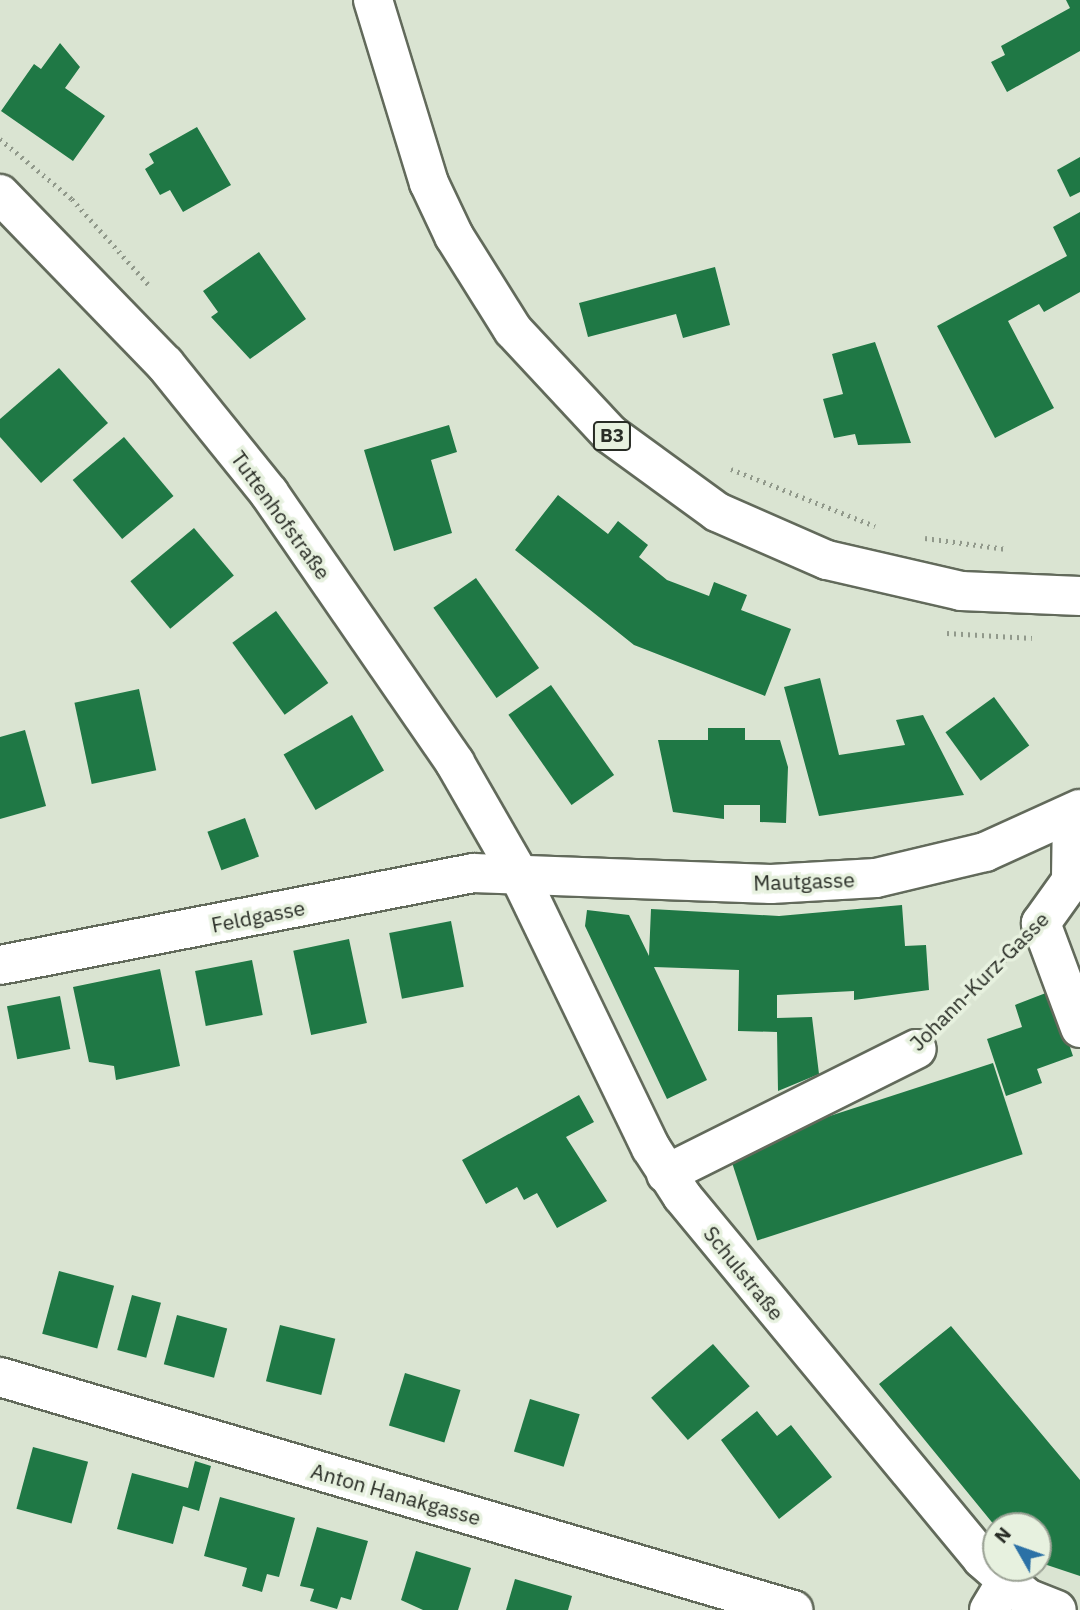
<!DOCTYPE html>
<html>
<head>
<meta charset="utf-8">
<style>
	body { margin:0 }
	#map { position:relative; width:1080px; height:1610px; overflow:hidden; background:#dae4d2; font-family:"IBM Plex Sans",sans-serif }
	div>[style] { position:absolute }
	[style*='--x'] { left:calc(var(--x)*1px); top:calc(var(--y)*1px); width:calc(var(--w)*1px); rotate:calc(var(--a)*1deg) }
	.building>* { inset:0; background:#1f7845; transform-origin:0 0 }
	.path>* { height:4.5px; margin-top:-2.25px; transform-origin:0; background:repeating-linear-gradient(90deg,#91998b 0 2px,transparent 0 7px) }
	.roads { filter:drop-shadow(2px 0 #626a5b) drop-shadow(-2px 0 #626a5b) drop-shadow(0 2px #626a5b) drop-shadow(0 -2px #626a5b) }
	.minor>* { height:38px; margin:-19px; padding:0 19px; transform-origin:19px; border-radius:19px; background:#fff }
	.major>* { height:38px; margin:-19px; padding:0 19px; transform-origin:19px; border-radius:19px; background:#fff }
	span { translate:-50% -50%; white-space:nowrap; text-align:center; line-height:1.15; -webkit-text-stroke:7px #e7f1df; paint-order:stroke }
	.shield-label span { padding:2px 5px; background:#e7f1df; border:2px solid; border-radius:5px; -webkit-text-stroke-width:0 }
	.shield-label { font-size:19px; color:#282c25; font-weight:700 }
	.street-label { font-size:21px; color:#282c25 }
	.north { position:absolute; left:982px; top:1512px; width:70px; height:70px; box-sizing:border-box; background:#e7f1df; border:2px solid #9ba295; border-radius:50%; rotate:310deg; font-size:19px; font-weight:700; line-height:28px; text-align:center; color:#282c25 }
	.north::after { content:''; display:block; margin:auto; width:24px; height:32px; background:#2b71a6; clip-path:polygon(50% 0,100% 100%,50% 72%,0 100%) }
</style>
</head>
<body>
<div id="map">
	<div class="building">
		<div style="clip-path:polygon(1066px 0,1080px 0,1080px 51px,1007px 92px,991px 62px,1005px 55px,1001px 46px,1070px 8px)"></div>
		<div style="clip-path:polygon(60px 43px,80px 67px,65px 88px,105px 116px,73px 161px,1px 111px,34px 64px,41px 69px)"></div>
		<div style="clip-path:polygon(197px 127px,231px 185px,183px 212px,170px 190px,160px 195px,145px 169px,154px 163px,149px 154px)"></div>
		<div style="clip-path:polygon(1080px 157px,1080px 192px,1070px 197px,1057px 170px)"></div>
		<div style="clip-path:polygon(1080px 212px,1080px 292px,1044px 312px,1039px 304px,1008px 321px,1054px 408px,995px 438px,937px 326px,1067px 256px,1053px 227px)"></div>
		<div style="clip-path:polygon(259px 252px,306px 319px,250px 359px,211px 317px,218px 312px,203px 291px)"></div>
		<div style="clip-path:polygon(715px 267px,730px 325px,683px 338px,676px 314px,588px 337px,579px 303px)"></div>
		<div style="clip-path:polygon(875px 342px,911px 443px,858px 445px,855px 434px,834px 438px,823px 399px,843px 394px,832px 354px)"></div>
		<div style="clip-path:polygon(59px 368px,108px 423px,41px 483px,0 437px,0 419px)"></div>
		<div style="clip-path:polygon(449px 425px,457px 452px,431px 460px,452px 533px,394px 551px,364px 450px)"></div>
		<div style="left:124px;top:437px;width:77px;height:67px;rotate:50deg"></div>
		<div style="clip-path:polygon(558px 495px,608px 534px,618px 521px,648px 545px,639px 557px,667px 580px,709px 596px,714px 582px,747px 595px,741px 610px,791px 629px,765px 696px,634px 645px,515px 550px)"></div>
		<div style="left:194px;top:528px;width:62px;height:83px;rotate:50deg"></div>
		<div style="left:476px;top:578px;width:110px;height:52px;rotate:55deg"></div>
		<div style="left:276px;top:611px;width:89px;height:54px;rotate:54deg"></div>
		<div style="clip-path:polygon(820px 678px,839px 755px,905px 745px,896px 720px,923px 715px,964px 795px,819px 816px,784px 687px)"></div>
		<div style="left:551px;top:685px;width:110px;height:52px;rotate:55deg"></div>
		<div style="left:139px;top:689px;width:83px;height:66px;rotate:78deg"></div>
		<div style="left:994px;top:697px;width:60px;height:60px;rotate:54deg"></div>
		<div style="left:352px;top:715px;width:64px;height:79px;rotate:60deg"></div>
		<div style="clip-path:polygon(708px 728px,745px 728px,745px 740px,780px 740px,788px 767px,786px 823px,760px 822px,760px 805px,724px 805px,724px 819px,673px 812px,658px 740px,708px 740px)"></div>
		<div style="clip-path:polygon(25px 730px,46px 806px,0 819px,0 737px)"></div>
		<div style="left:245px;top:818px;width:41px;height:40px;rotate:70deg"></div>
		<div style="clip-path:polygon(902px 905px,905px 946px,926px 945px,929px 990px,854px 1000px,854px 991px,777px 995px,777px 1018px,812px 1017px,819px 1074px,778px 1091px,777px 1032px,738px 1031px,739px 970px,654px 967px,707px 1080px,667px 1099px,585px 926px,587px 910px,629px 915px,649px 956px,651px 909px,779px 916px)"></div>
		<div style="left:451px;top:921px;width:67px;height:63px;rotate:79deg"></div>
		<div style="left:349px;top:939px;width:86px;height:57px;rotate:78deg"></div>
		<div style="left:252px;top:960px;width:56px;height:58px;rotate:79deg"></div>
		<div style="clip-path:polygon(160px 969px,180px 1066px,116px 1080px,114px 1066px,89px 1062px,73px 987px)"></div>
		<div style="clip-path:polygon(1051px 991px,1073px 1056px,1037px 1069px,1042px 1083px,1006px 1096px,987px 1039px,1022px 1027px,1015px 1005px)"></div>
		<div style="left:60px;top:996px;width:54px;height:54px;rotate:79deg"></div>
		<div style="left:993px;top:1063px;width:96px;height:279px;rotate:72deg"></div>
		<div style="clip-path:polygon(579px 1095px,594px 1122px,566px 1137px,607px 1201px,557px 1228px,537px 1193px,524px 1200px,517px 1187px,486px 1204px,462px 1160px)"></div>
		<div style="left:59px;top:1271px;width:57px;height:65px;rotate:15deg"></div>
		<div style="left:132px;top:1295px;width:30px;height:57px;rotate:15deg"></div>
		<div style="left:177px;top:1315px;width:52px;height:51px;rotate:15deg"></div>
		<div style="left:280px;top:1325px;width:57px;height:58px;rotate:14deg"></div>
		<div style="clip-path:polygon(951px 1326px,1080px 1480px,1080px 1576px,1038px 1562px,1038px 1526px,995px 1526px,879px 1384px)"></div>
		<div style="left:713px;top:1344px;width:56px;height:82px;rotate:49deg"></div>
		<div style="left:405px;top:1373px;width:58px;height:55px;rotate:17deg"></div>
		<div style="left:530px;top:1399px;width:52px;height:55px;rotate:17deg"></div>
		<div style="clip-path:polygon(757px 1411px,777px 1436px,791px 1425px,832px 1477px,779px 1519px,721px 1440px)"></div>
		<div style="left:33px;top:1447px;width:57px;height:64px;rotate:15deg"></div>
		<div style="clip-path:polygon(195px 1461px,211px 1466px,199px 1511px,183px 1506px,173px 1544px,117px 1529px,132px 1473px,188px 1488px)"></div>
		<div style="clip-path:polygon(220px 1497px,295px 1518px,279px 1577px,267px 1574px,262px 1592px,242px 1586px,247px 1568px,204px 1556px)"></div>
		<div style="clip-path:polygon(317px 1527px,368px 1541px,351px 1600px,341px 1597px,337px 1609px,310px 1601px,314px 1589px,300px 1586px)"></div>
		<div style="clip-path:polygon(416px 1551px,471px 1568px,458px 1610px,423px 1610px,401px 1600px)"></div>
		<div style="clip-path:polygon(515px 1579px,572px 1596px,568px 1610px,506px 1610px)"></div>
	</div>
	<div class="path">
		<div style="--x:0;--y:139;--w:94;--a:39.8"></div>
		<div style="--x:72;--y:199;--w:115;--a:48.2"></div>
		<div style="--x:731;--y:469;--w:155;--a:21.6"></div>
		<div style="--x:925;--y:538;--w:82;--a:7.7"></div>
		<div style="--x:947;--y:633;--w:85;--a:3.4"></div>
		<div style="--x:945;--y:1021;--w:93;--a:-45.4"></div>
	</div>
	<div class="roads">
		<div class="minor">
			<div style="--x:0;--y:194;--w:237;--a:45.9"></div>
			<div style="--x:165;--y:364;--w:166;--a:51.1"></div>
			<div style="--x:269;--y:493;--w:328;--a:55.4"></div>
			<div style="--x:455;--y:763;--w:125;--a:60.1"></div>
			<div style="--x:517;--y:871;--w:308;--a:64.2"></div>
			<div style="--x:651;--y:1148;--w:57;--a:57.1"></div>
			<div style="--x:682;--y:1196;--w:471;--a:50.4"></div>
			<div style="--x:982;--y:1559;--w:60;--a:40.9"></div>
			<div style="--x:1027;--y:1598;--w:32;--a:22"></div>
			<div style="--x:1072;--y:814;--w:67;--a:90.9"></div>
			<div style="--x:1071;--y:881;--w:52;--a:125.5"></div>
			<div style="--x:1041;--y:923;--w:112;--a:69.6"></div>
			<div style="--x:0;--y:965;--w:482;--a:-11"></div>
			<div style="--x:473;--y:873;--w:298;--a:2.1"></div>
			<div style="--x:771;--y:884;--w:105;--a:-3.3"></div>
			<div style="--x:876;--y:878;--w:112;--a:-13.4"></div>
			<div style="--x:985;--y:852;--w:104;--a:-24.4"></div>
			<div style="--x:666;--y:1174;--w:280;--a:-26.5"></div>
			<div style="--x:0;--y:1377;--w:827;--a:16.37"></div>
			<div style="--x:989;--y:1610;--w:33;--a:-59"></div>
		</div>
		<div class="major">
			<div style="--x:373;--y:0;--w:191;--a:73"></div>
			<div style="--x:429;--y:183;--w:59;--a:64.7"></div>
			<div style="--x:454;--y:236;--w:111;--a:57.9"></div>
			<div style="--x:513;--y:330;--w:142;--a:47"></div>
			<div style="--x:610;--y:434;--w:132;--a:36.1"></div>
			<div style="--x:717;--y:512;--w:120;--a:23.6"></div>
			<div style="--x:827;--y:560;--w:138;--a:13"></div>
			<div style="--x:961;--y:591;--w:119;--a:2.4"></div>
		</div>
	</div>
	<div class="shield-label">
		<span style="left:612px;top:436px">B3</span>
	</div>
	<div class="street-label">
		<span style="left:281px;top:515px;rotate:54deg">Tuttenhofstraße</span>
		<span style="left:804px;top:881px;rotate:-2deg">Mautgasse</span>
		<span style="left:258px;top:916px;rotate:-11deg">Feldgasse</span>
		<span style="left:979px;top:981px;rotate:-45deg">Johann-Kurz-Gasse</span>
		<span style="left:744px;top:1273px;rotate:51deg">Schulstraße</span>
		<span style="left:396px;top:1494px;rotate:16deg">Anton Hanakgasse</span>
	</div>
	<div class="north">N</div>
</div>
</body>
</html>
